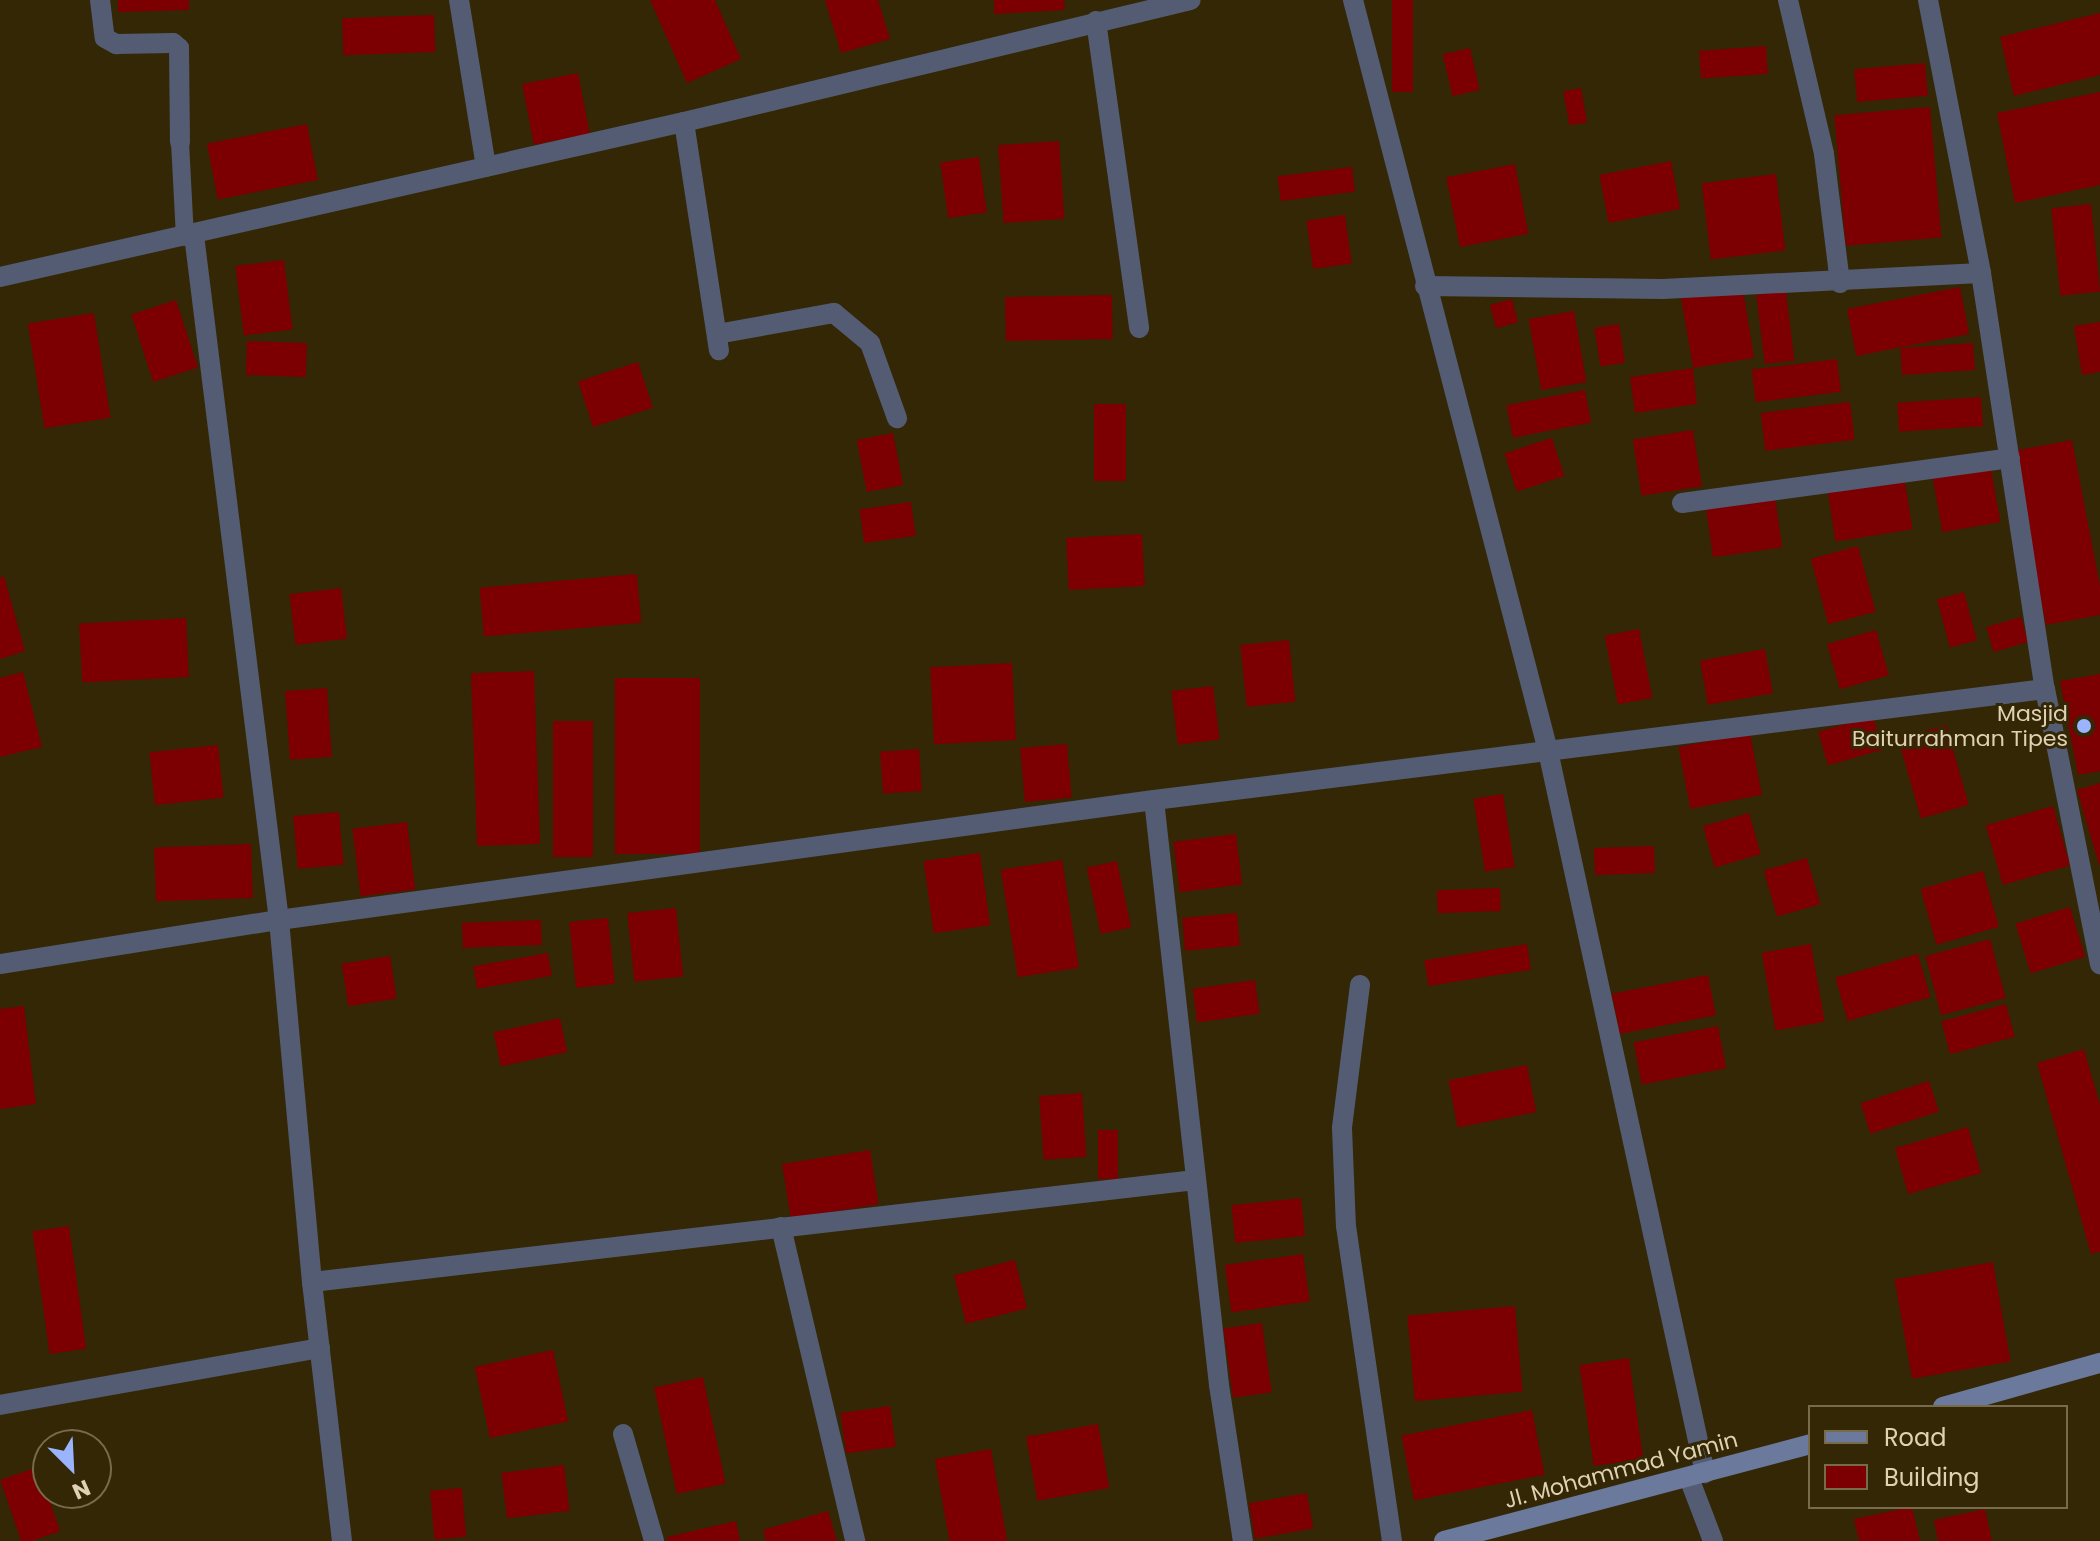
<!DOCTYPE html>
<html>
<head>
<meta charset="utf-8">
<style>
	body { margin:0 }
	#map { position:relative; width:2100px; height:1541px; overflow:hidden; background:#332705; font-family:Poppins,sans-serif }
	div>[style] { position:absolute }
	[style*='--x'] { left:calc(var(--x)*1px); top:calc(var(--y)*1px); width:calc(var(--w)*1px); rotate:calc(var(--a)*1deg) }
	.building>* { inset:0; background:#7c0002; transform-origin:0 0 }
	.service>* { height:18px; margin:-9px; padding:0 9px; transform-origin:9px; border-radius:9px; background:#535c73 }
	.minor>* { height:20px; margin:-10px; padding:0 10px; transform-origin:10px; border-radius:10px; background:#535c73 }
	.tertiary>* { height:20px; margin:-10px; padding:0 10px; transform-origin:10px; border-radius:10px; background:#535c73 }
	.secondary>* { height:20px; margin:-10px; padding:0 10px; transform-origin:10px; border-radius:10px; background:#6b799d }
	.dots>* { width:22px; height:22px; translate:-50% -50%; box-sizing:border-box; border:4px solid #332705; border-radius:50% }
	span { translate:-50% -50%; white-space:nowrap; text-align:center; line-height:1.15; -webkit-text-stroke:6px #332705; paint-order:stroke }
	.poi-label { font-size:22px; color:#dfd2b4 }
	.right { translate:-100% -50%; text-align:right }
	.street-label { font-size:22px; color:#dfd2b4 }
	.legend { position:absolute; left:1808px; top:1405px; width:260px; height:104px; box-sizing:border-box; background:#332705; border:2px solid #786b4b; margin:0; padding:10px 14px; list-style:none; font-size:24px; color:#dfd2b4 }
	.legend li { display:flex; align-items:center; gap:16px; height:40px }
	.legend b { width:40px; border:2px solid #786b4b }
	.north { position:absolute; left:32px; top:1429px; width:80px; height:80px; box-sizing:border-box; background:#332705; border:2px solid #786b4b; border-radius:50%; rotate:156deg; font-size:22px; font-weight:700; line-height:32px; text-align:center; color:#dfd2b4 }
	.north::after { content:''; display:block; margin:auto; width:28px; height:36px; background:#9ab5fd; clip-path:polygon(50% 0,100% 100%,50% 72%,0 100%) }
</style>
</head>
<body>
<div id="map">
	<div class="building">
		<div style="clip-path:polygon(118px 0,189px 0,189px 10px,118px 12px)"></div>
		<div style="clip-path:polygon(650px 0,715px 0,741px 59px,687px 83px)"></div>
		<div style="clip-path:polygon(825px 0,878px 0,890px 39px,841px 53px)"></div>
		<div style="clip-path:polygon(994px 0,1064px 0,1065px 10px,994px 14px)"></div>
		<div style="left:1392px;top:0;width:21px;height:92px"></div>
		<div style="clip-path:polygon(2100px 13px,2100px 75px,2014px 96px,2000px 37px)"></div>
		<div style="left:434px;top:15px;width:37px;height:92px;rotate:88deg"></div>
		<div style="left:1766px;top:46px;width:28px;height:67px;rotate:86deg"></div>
		<div style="left:1470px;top:48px;width:43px;height:28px;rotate:77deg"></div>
		<div style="left:1925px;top:63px;width:33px;height:71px;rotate:85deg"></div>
		<div style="left:578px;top:73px;width:62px;height:57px;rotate:79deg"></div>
		<div style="left:1581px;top:88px;width:35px;height:18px;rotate:80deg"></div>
		<div style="clip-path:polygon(2100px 92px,2100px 185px,2015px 203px,1997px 113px)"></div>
		<div style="left:1930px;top:107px;width:131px;height:96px;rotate:85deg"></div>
		<div style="left:307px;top:124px;width:57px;height:102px;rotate:79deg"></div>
		<div style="left:1059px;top:141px;width:78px;height:61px;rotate:86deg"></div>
		<div style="left:979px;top:157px;width:56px;height:39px;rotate:82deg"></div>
		<div style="left:1671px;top:161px;width:49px;height:73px;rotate:79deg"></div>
		<div style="left:1515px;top:164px;width:71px;height:70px;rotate:79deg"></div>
		<div style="left:1352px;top:167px;width:25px;height:75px;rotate:83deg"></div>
		<div style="left:1776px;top:174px;width:77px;height:75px;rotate:83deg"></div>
		<div style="left:2091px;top:204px;width:88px;height:40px;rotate:84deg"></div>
		<div style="left:1345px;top:215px;width:49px;height:39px;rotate:82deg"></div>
		<div style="left:284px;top:260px;width:70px;height:49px;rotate:83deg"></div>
		<div style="left:1960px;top:287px;width:48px;height:115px;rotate:79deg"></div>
		<div style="clip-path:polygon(1743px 289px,1754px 358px,1693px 368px,1697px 404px,1635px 413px,1630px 377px,1693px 368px,1681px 298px)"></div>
		<div style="left:1786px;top:291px;width:70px;height:30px;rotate:83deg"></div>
		<div style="left:1112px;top:295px;width:44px;height:107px;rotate:89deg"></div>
		<div style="left:1512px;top:299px;width:24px;height:23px;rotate:75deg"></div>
		<div style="left:176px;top:300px;width:71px;height:47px;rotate:72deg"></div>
		<div style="left:1574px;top:311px;width:72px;height:46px;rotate:80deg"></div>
		<div style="left:94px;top:313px;width:106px;height:67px;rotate:81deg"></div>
		<div style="clip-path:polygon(2100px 322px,2100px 372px,2082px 375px,2074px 326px)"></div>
		<div style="left:1619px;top:324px;width:39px;height:25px;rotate:81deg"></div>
		<div style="left:247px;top:341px;width:60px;height:34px;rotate:2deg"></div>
		<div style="left:1973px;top:343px;width:27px;height:73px;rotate:86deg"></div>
		<div style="left:1837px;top:359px;width:33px;height:86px;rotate:83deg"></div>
		<div style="left:638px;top:362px;width:48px;height:63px;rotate:72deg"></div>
		<div style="left:1585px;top:390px;width:33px;height:80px;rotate:79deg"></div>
		<div style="left:1981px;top:397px;width:29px;height:84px;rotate:86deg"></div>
		<div style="left:1850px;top:402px;width:38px;height:90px;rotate:83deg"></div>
		<div style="left:1094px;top:404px;width:32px;height:77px"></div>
		<div style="left:1693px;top:430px;width:57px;height:61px;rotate:81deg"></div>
		<div style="left:893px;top:433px;width:53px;height:37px;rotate:79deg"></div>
		<div style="left:1552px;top:438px;width:40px;height:50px;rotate:72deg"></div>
		<div style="clip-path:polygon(2072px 440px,2100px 586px,2100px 615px,2046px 625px,2013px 451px)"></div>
		<div style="left:1990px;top:463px;width:60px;height:59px;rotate:80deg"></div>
		<div style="left:1904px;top:475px;width:55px;height:78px;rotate:81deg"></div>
		<div style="left:1775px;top:496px;width:52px;height:70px;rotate:82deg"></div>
		<div style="left:911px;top:502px;width:34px;height:52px;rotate:82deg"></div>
		<div style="left:1142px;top:534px;width:52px;height:76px;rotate:87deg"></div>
		<div style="left:1858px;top:546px;width:68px;height:49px;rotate:75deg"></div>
		<div style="left:637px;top:574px;width:49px;height:158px;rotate:85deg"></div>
		<div style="clip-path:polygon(4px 576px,25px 651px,0 659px,0 578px)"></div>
		<div style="left:341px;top:588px;width:51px;height:52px;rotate:83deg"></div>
		<div style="left:1964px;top:592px;width:50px;height:28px;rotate:75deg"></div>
		<div style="left:2021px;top:617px;width:26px;height:36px;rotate:74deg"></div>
		<div style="left:186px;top:618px;width:59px;height:107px;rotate:87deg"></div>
		<div style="left:1639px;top:629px;width:70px;height:35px;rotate:79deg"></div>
		<div style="left:1876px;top:630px;width:47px;height:51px;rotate:74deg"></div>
		<div style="left:1289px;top:640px;width:62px;height:49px;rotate:84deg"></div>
		<div style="left:1765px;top:649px;width:45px;height:66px;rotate:80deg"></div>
		<div style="left:1012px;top:663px;width:77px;height:82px;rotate:87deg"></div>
		<div style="left:534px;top:671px;width:173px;height:63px;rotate:88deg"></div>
		<div style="clip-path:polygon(23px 672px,42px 747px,0 757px,0 678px)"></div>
		<div style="clip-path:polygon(2100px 674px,2100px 771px,2078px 775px,2060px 681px)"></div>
		<div style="left:615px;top:678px;width:85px;height:176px"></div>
		<div style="left:1213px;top:686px;width:54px;height:42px;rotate:83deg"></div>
		<div style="left:327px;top:688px;width:69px;height:42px;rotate:86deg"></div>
		<div style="left:1873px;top:716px;width:35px;height:57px;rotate:74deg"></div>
		<div style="left:553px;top:721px;width:40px;height:136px"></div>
		<div style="left:1946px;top:725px;width:83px;height:50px;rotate:74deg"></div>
		<div style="left:1750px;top:733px;width:63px;height:73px;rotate:79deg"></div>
		<div style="left:1067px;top:744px;width:54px;height:47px;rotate:85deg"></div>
		<div style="left:218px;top:745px;width:53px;height:69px;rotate:84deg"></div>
		<div style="left:919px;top:749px;width:42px;height:39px;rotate:86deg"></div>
		<div style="clip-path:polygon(2100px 783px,2100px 865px,2099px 865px,2077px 790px)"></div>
		<div style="left:1503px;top:794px;width:74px;height:30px;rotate:81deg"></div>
		<div style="left:2053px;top:806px;width:62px;height:70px;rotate:74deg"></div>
		<div style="left:339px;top:812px;width:53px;height:46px;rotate:85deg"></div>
		<div style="left:1749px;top:813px;width:43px;height:48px;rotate:74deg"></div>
		<div style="left:407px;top:822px;width:68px;height:55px;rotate:83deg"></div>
		<div style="left:1236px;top:834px;width:51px;height:63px;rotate:83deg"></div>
		<div style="left:251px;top:844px;width:54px;height:97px;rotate:88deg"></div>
		<div style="left:1654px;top:846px;width:27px;height:60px;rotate:88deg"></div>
		<div style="left:980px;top:853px;width:73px;height:57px;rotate:82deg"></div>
		<div style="left:1807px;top:858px;width:48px;height:45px;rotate:74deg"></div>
		<div style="left:1062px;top:860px;width:109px;height:62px;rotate:81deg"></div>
		<div style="left:1117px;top:861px;width:68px;height:31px;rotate:78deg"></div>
		<div style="left:1983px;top:871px;width:58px;height:65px;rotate:74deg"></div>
		<div style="left:1500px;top:888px;width:23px;height:63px;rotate:88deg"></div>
		<div style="left:2070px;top:907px;width:52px;height:57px;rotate:73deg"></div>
		<div style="left:676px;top:908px;width:69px;height:49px;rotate:84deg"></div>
		<div style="left:1237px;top:913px;width:33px;height:55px;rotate:85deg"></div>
		<div style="left:608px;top:918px;width:66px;height:39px;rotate:84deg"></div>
		<div style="left:541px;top:920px;width:25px;height:79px;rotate:88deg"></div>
		<div style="left:1990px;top:939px;width:61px;height:67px;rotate:75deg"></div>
		<div style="left:1527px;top:944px;width:26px;height:104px;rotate:81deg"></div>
		<div style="left:1811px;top:944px;width:79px;height:50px;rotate:80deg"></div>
		<div style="left:548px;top:953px;width:23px;height:76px;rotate:80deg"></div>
		<div style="left:1918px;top:954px;width:45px;height:86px;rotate:74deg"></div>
		<div style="left:390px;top:956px;width:43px;height:49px;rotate:81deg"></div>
		<div style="left:1708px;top:975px;width:41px;height:98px;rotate:79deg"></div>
		<div style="left:1255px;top:980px;width:34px;height:63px;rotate:82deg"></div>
		<div style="left:2006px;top:1004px;width:34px;height:67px;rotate:75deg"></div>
		<div style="clip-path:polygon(24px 1006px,36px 1104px,0 1109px,0 1009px)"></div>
		<div style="left:560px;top:1018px;width:35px;height:68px;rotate:78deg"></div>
		<div style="left:1718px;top:1026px;width:43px;height:86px;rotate:79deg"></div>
		<div style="clip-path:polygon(2084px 1049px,2100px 1105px,2100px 1252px,2091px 1254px,2037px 1063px)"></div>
		<div style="left:1527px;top:1065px;width:48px;height:80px;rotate:79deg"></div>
		<div style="left:1929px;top:1081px;width:32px;height:72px;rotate:72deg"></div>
		<div style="left:1082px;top:1093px;width:64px;height:43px;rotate:86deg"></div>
		<div style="left:1968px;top:1127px;width:48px;height:76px;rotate:74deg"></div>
		<div style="left:1098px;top:1130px;width:20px;height:49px"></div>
		<div style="left:870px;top:1150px;width:55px;height:89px;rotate:81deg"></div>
		<div style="left:1301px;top:1198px;width:38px;height:70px;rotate:84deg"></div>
		<div style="left:69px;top:1226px;width:124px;height:37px;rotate:82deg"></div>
		<div style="left:1303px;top:1254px;width:48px;height:79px;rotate:82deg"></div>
		<div style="left:1015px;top:1260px;width:50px;height:63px;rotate:76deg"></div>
		<div style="left:1993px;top:1262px;width:101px;height:100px;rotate:80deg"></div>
		<div style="left:1515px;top:1306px;width:86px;height:108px;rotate:85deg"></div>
		<div style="left:1262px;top:1323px;width:70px;height:39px;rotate:82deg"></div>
		<div style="left:553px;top:1350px;width:73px;height:80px;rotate:78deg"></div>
		<div style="left:1629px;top:1358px;width:102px;height:50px;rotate:82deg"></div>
		<div style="left:703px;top:1377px;width:109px;height:50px;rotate:78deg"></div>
		<div style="left:890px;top:1406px;width:41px;height:50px;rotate:82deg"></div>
		<div style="left:1532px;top:1410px;width:66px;height:133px;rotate:79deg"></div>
		<div style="left:1098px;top:1424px;width:65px;height:73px;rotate:80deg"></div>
		<div style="left:991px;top:1449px;width:93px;height:57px;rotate:80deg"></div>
		<div style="left:564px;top:1465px;width:46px;height:63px;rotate:83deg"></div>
		<div style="left:38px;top:1467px;width:68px;height:40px;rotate:71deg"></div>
		<div style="left:462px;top:1488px;width:49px;height:32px;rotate:85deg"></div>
		<div style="left:1307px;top:1493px;width:36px;height:59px;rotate:80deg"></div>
		<div style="clip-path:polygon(1912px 1507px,1920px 1541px,1859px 1541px,1854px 1519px)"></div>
		<div style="clip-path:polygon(1985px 1509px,1992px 1541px,1938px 1541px,1934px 1520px)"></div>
		<div style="clip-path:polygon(828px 1511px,837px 1541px,766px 1541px,763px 1530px)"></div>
		<div style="clip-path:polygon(736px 1521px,740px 1541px,668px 1541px,667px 1537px)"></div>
	</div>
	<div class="service">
		<div style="--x:180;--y:142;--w:95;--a:87"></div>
	</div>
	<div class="minor">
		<div style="--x:100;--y:0;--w:38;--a:83"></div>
		<div style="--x:105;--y:38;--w:13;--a:29"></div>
		<div style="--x:116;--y:44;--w:57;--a:-1"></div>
		<div style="--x:173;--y:43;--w:8;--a:40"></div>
		<div style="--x:179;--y:48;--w:94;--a:89.4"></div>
		<div style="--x:459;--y:0;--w:169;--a:80.8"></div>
		<div style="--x:1353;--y:0;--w:776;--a:75.44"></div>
		<div style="--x:1788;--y:0;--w:158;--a:76.8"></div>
		<div style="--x:1824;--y:154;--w:130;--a:82.9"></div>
		<div style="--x:1928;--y:0;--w:278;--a:79"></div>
		<div style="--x:1981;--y:273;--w:421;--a:81.3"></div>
		<div style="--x:2045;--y:689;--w:281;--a:78.7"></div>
		<div style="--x:1096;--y:21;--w:310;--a:82"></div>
		<div style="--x:684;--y:122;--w:231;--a:81.3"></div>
		<div style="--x:194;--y:235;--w:690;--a:82.93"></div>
		<div style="--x:279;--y:920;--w:364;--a:84.8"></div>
		<div style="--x:312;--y:1282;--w:261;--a:83.4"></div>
		<div style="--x:0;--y:277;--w:701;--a:-12.77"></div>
		<div style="--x:684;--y:122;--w:521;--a:-13.53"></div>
		<div style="--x:1425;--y:286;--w:238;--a:0.7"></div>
		<div style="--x:1663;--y:289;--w:318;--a:-2.9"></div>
		<div style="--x:717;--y:334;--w:119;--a:-10.2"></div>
		<div style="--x:834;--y:313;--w:47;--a:39.8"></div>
		<div style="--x:870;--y:343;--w:80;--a:70.2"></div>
		<div style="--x:1682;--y:503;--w:331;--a:-7.8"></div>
		<div style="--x:1154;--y:800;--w:589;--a:83.66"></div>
		<div style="--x:1219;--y:1385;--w:158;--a:81.3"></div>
		<div style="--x:0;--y:964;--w:282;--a:-9"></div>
		<div style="--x:279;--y:920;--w:883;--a:-7.81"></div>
		<div style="--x:1154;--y:800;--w:898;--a:-7.1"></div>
		<div style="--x:1360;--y:985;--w:144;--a:97.2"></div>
		<div style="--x:1342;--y:1128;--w:98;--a:87.7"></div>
		<div style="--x:1346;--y:1226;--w:318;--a:81.7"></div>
		<div style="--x:781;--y:1227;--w:323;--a:76.7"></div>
		<div style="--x:312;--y:1282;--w:889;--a:-6.59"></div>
		<div style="--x:0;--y:1405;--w:325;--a:-10.1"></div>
		<div style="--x:623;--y:1434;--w:111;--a:73.8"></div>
	</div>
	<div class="tertiary">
		<div style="--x:1548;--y:751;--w:739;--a:77.73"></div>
		<div style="--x:1689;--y:1478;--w:67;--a:69.1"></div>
	</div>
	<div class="secondary">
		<div style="--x:1943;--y:1407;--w:163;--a:-15.7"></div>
		<div style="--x:1444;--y:1541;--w:379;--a:-14.8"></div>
	</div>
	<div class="dots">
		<div style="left:2084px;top:726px;background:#9ab5fd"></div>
	</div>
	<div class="poi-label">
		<span class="right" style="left:2068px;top:726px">Masjid<br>Baiturrahman Tipes</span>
	</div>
	<div class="street-label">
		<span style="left:1621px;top:1470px;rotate:-15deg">Jl. Mohammad Yamin</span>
	</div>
	<ul class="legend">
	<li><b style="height:10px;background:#6b799d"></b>Road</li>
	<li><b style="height:22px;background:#7c0002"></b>Building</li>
	</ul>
	<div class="north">N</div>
</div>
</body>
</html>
